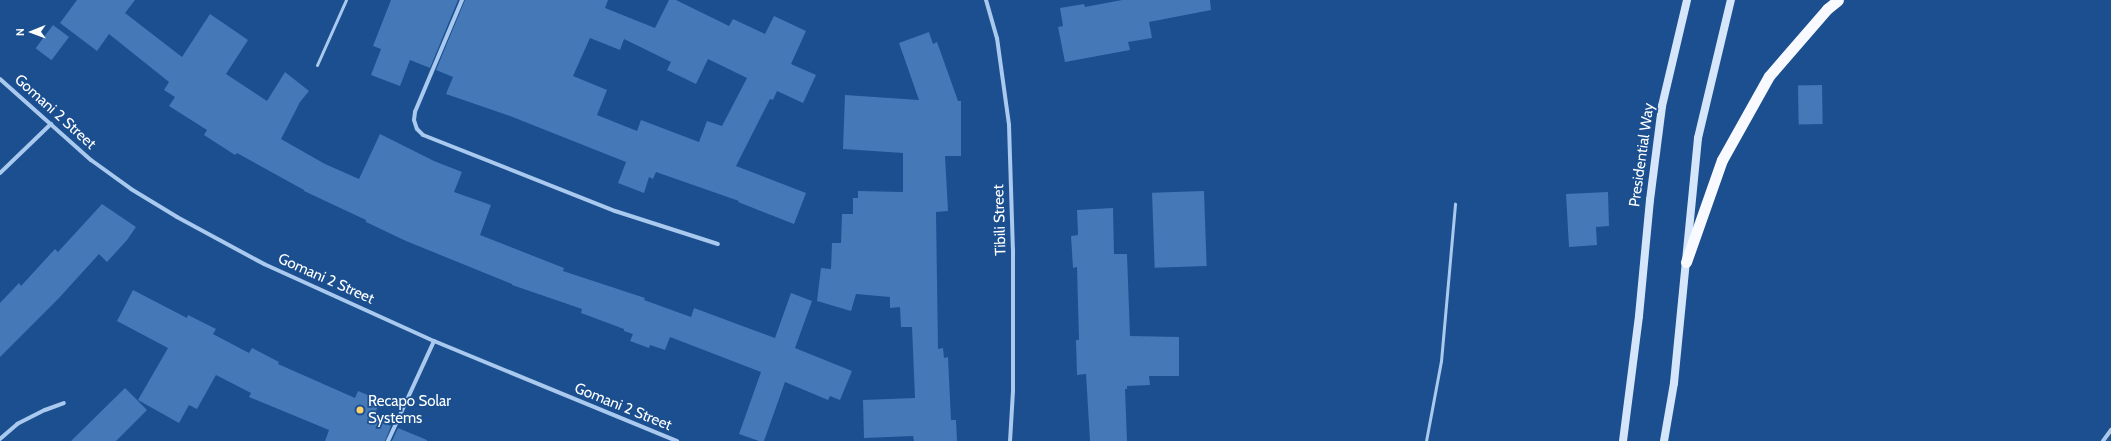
<!DOCTYPE html>
<html>
<head>
<meta charset="utf-8">
<style>
	body { margin:0 }
	#map { position:relative; width:2111px; height:441px; overflow:hidden; background:#1b4f8f; font-family:Cabin,sans-serif }
	div>[style] { position:absolute }
	[style*='--x'] { left:calc(var(--x)*1px); top:calc(var(--y)*1px); width:calc(var(--w)*1px); rotate:calc(var(--a)*1deg) }
	.building>* { inset:0; background:#4478b7; transform-origin:0 0 }
	.service>* { height:3px; margin:-1.5px; padding:0 1.5px; transform-origin:1.5px; border-radius:1.5px; background:#a9c9ee }
	.minor>* { height:4px; margin:-2px; padding:0 2px; transform-origin:2px; border-radius:2px; background:#a9c9ee }
	.secondary>* { height:8px; margin:-4px; padding:0 4px; transform-origin:4px; border-radius:4px; background:#d6e6fa }
	.trunk>* { height:11px; margin:-5.5px; padding:0 5.5px; transform-origin:5.5px; border-radius:5.5px; background:#f8faff }
	.dots>* { width:11px; height:11px; translate:-50% -50%; box-sizing:border-box; border:2px solid #1b4f8f; border-radius:50% }
	span { translate:-50% -50%; white-space:nowrap; text-align:center; line-height:1.15; -webkit-text-stroke:3.5px #1b4f8f; paint-order:stroke }
	.street-label { font-size:15px; color:#fff }
	.poi-label { font-size:15px; color:#fff }
	.left { translate:0 -50%; text-align:left }
	.north { position:absolute; left:12px; top:12px; width:40px; height:40px; -webkit-text-stroke:3px #1b4f8f; paint-order:stroke; rotate:269deg; font-size:11px; font-weight:700; line-height:16px; text-align:center; color:#fff }
	.north::after { content:''; display:block; margin:auto; width:14px; height:18px; background:#fff; clip-path:polygon(50% 0,100% 100%,50% 72%,0 100%) }
</style>
</head>
<body>
<div id="map">
	<div class="building">
		<div style="clip-path:polygon(77px 0,135px 0,125px 13px,182px 57px,210px 14px,248px 40px,226px 74px,267px 101px,285px 72px,309px 91px,300px 102px,281px 139px,325px 164px,359px 179px,380px 134px,434px 161px,462px 172px,454px 192px,491px 205px,480px 235px,564px 268px,563px 271px,645px 298px,644px 300px,691px 317px,694px 308px,775px 338px,791px 293px,812px 301px,795px 348px,852px 371px,840px 400px,830px 396px,828px 400px,785px 382px,764px 441px,759px 441px,739px 434px,761px 372px,670px 337px,665px 350px,650px 345px,649px 348px,630px 341px,633px 334px,624px 331px,624px 329px,581px 313px,582px 309px,512px 285px,512px 284px,406px 241px,366px 222px,366px 220px,304px 191px,304px 190px,237px 153px,235px 155px,204px 135px,207px 130px,169px 106px,175px 97px,164px 90px,169px 82px,109px 34px,97px 51px,60px 23px)"></div>
		<div style="clip-path:polygon(391px 0,458px 0,430px 68px,410px 60px,400px 86px,371px 75px,381px 49px,373px 46px)"></div>
		<div style="clip-path:polygon(evenodd,465px 0,608px 0,605px 8px,655px 28px,669px 0,676px 0,729px 26px,733px 19px,765px 34px,774px 16px,806px 31px,791px 64px,816px 75px,803px 103px,777px 91px,773px 100px,770px 99px,736px 166px,806px 193px,794px 224px,738px 202px,739px 201px,656px 172px,653px 179px,649px 177px,644px 193px,618px 183px,626px 162px,510px 116px,446px 94px,453px 77px,436px 70px,465px 0,590px 38px,620px 50px,624px 39px,671px 62px,667px 70px,696px 84px,708px 59px,747px 78px,722px 126px,707px 121px,699px 142px,641px 120px,637px 131px,597px 115px,607px 90px,573px 76px,590px 38px)"></div>
		<div style="clip-path:polygon(1122px 0,1210px 0,1211px 10px,1149px 22px,1152px 38px,1128px 42px,1130px 50px,1065px 62px,1058px 27px,1063px 26px,1060px 8px,1084px 4px,1085px 7px)"></div>
		<div style="left:53px;top:25px;width:20px;height:29px;rotate:37deg"></div>
		<div style="clip-path:polygon(929px 32px,933px 44px,937px 42px,958px 101px,961px 101px,961px 156px,945px 156px,948px 211px,936px 212px,938px 349px,943px 348px,944px 358px,948px 357px,951px 420px,956px 420px,957px 441px,914px 441px,913px 436px,864px 438px,863px 400px,915px 398px,912px 327px,901px 327px,900px 307px,890px 308px,890px 297px,856px 294px,851px 311px,817px 301px,821px 268px,831px 269px,832px 243px,841px 243px,842px 214px,853px 214px,853px 198px,858px 198px,858px 191px,903px 192px,903px 153px,843px 149px,845px 95px,919px 100px,899px 43px)"></div>
		<div style="left:1822px;top:85px;width:39px;height:24px;rotate:89deg"></div>
		<div style="left:1204px;top:191px;width:75px;height:52px;rotate:88deg"></div>
		<div style="clip-path:polygon(1608px 192px,1609px 226px,1596px 227px,1597px 245px,1569px 247px,1566px 194px)"></div>
		<div style="clip-path:polygon(102px 204px,136px 227px,127px 240px,107px 262px,99px 254px,59px 298px,0 357px,0 303px,19px 283px,21px 286px,55px 249px,58px 252px)"></div>
		<div style="clip-path:polygon(1113px 208px,1114px 254px,1127px 254px,1130px 336px,1179px 337px,1179px 376px,1149px 376px,1150px 385px,1127px 386px,1127px 389px,1125px 389px,1127px 441px,1090px 441px,1086px 374px,1077px 375px,1076px 340px,1079px 340px,1077px 267px,1073px 268px,1071px 236px,1078px 235px,1077px 210px)"></div>
		<div style="clip-path:polygon(133px 290px,187px 318px,188px 315px,216px 329px,213px 334px,249px 353px,252px 348px,279px 362px,278px 364px,355px 398px,358px 391px,380px 400px,374px 417px,385px 420px,384px 423px,391px 426px,385px 441px,325px 441px,329px 430px,249px 397px,251px 393px,216px 375px,197px 409px,189px 405px,179px 423px,138px 400px,168px 348px,117px 321px)"></div>
		<div style="clip-path:polygon(125px 388px,147px 410px,116px 441px,71px 441px)"></div>
		<div style="clip-path:polygon(398px 428px,427px 440px,427px 441px,392px 441px)"></div>
	</div>
	<div class="service">
		<div style="--x:317;--y:65;--w:71;--a:-66"></div>
		<div style="--x:1426;--y:441;--w:81;--a:-79.4"></div>
		<div style="--x:1441;--y:361;--w:158;--a:-84.9"></div>
	</div>
	<div class="minor">
		<div style="--x:462;--y:0;--w:121;--a:112.8"></div>
		<div style="--x:415;--y:112;--w:8;--a:97"></div>
		<div style="--x:414;--y:120;--w:9;--a:72"></div>
		<div style="--x:417;--y:129;--w:8;--a:45"></div>
		<div style="--x:423;--y:135;--w:206;--a:21.6"></div>
		<div style="--x:615;--y:211;--w:108;--a:17.8"></div>
		<div style="--x:986;--y:0;--w:40;--a:74"></div>
		<div style="--x:997;--y:38;--w:88;--a:82.1"></div>
		<div style="--x:1009;--y:125;--w:124;--a:88.2"></div>
		<div style="--x:1013;--y:249;--w:142;--a:90"></div>
		<div style="--x:1013;--y:391;--w:50;--a:93.4"></div>
		<div style="--x:0;--y:79;--w:122;--a:41.7"></div>
		<div style="--x:91;--y:160;--w:49;--a:35.9"></div>
		<div style="--x:131;--y:189;--w:54;--a:31.3"></div>
		<div style="--x:177;--y:217;--w:99;--a:28.4"></div>
		<div style="--x:264;--y:264;--w:187;--a:24.4"></div>
		<div style="--x:434;--y:341;--w:263;--a:22.4"></div>
		<div style="--x:0;--y:173;--w:71;--a:-43.9"></div>
		<div style="--x:0;--y:439;--w:23;--a:-41"></div>
		<div style="--x:17;--y:424;--w:31;--a:-27"></div>
		<div style="--x:45;--y:410;--w:20;--a:-20"></div>
		<div style="--x:388;--y:441;--w:110;--a:-65.3"></div>
		<div style="--x:2103;--y:441;--w:14;--a:-54"></div>
	</div>
	<div class="secondary">
		<div style="--x:1623;--y:441;--w:126;--a:-82.7"></div>
		<div style="--x:1639;--y:316;--w:117;--a:-84.6"></div>
		<div style="--x:1650;--y:200;--w:95;--a:-82.7"></div>
		<div style="--x:1662;--y:106;--w:109;--a:-76.7"></div>
		<div style="--x:1664;--y:441;--w:59;--a:-80.2"></div>
		<div style="--x:1674;--y:383;--w:246;--a:-84.4"></div>
		<div style="--x:1698;--y:138;--w:142;--a:-76.6"></div>
	</div>
	<div class="trunk">
		<div style="--x:1686;--y:262;--w:108;--a:-70.6"></div>
		<div style="--x:1722;--y:160;--w:96;--a:-60.8"></div>
		<div style="--x:1769;--y:76;--w:89;--a:-49.1"></div>
		<div style="--x:1827;--y:9;--w:14;--a:-39"></div>
	</div>
	<div class="dots">
		<div style="left:360px;top:410px;background:#ffd166"></div>
	</div>
	<div class="street-label">
		<span style="left:55px;top:112px;rotate:42deg">Gomani 2 Street</span>
		<span style="left:1642px;top:155px;rotate:-82deg">Presidential Way</span>
		<span style="left:1000px;top:220px;rotate:-92deg">Tibili Street</span>
		<span style="left:326px;top:279px;rotate:24deg">Gomani 2 Street</span>
		<span style="left:623px;top:407px;rotate:22deg">Gomani 2 Street</span>
	</div>
	<div class="poi-label">
		<span class="left" style="left:368px;top:410px">Recapo Solar<br>Systems</span>
	</div>
	<div class="north">N</div>
</div>
</body>
</html>
